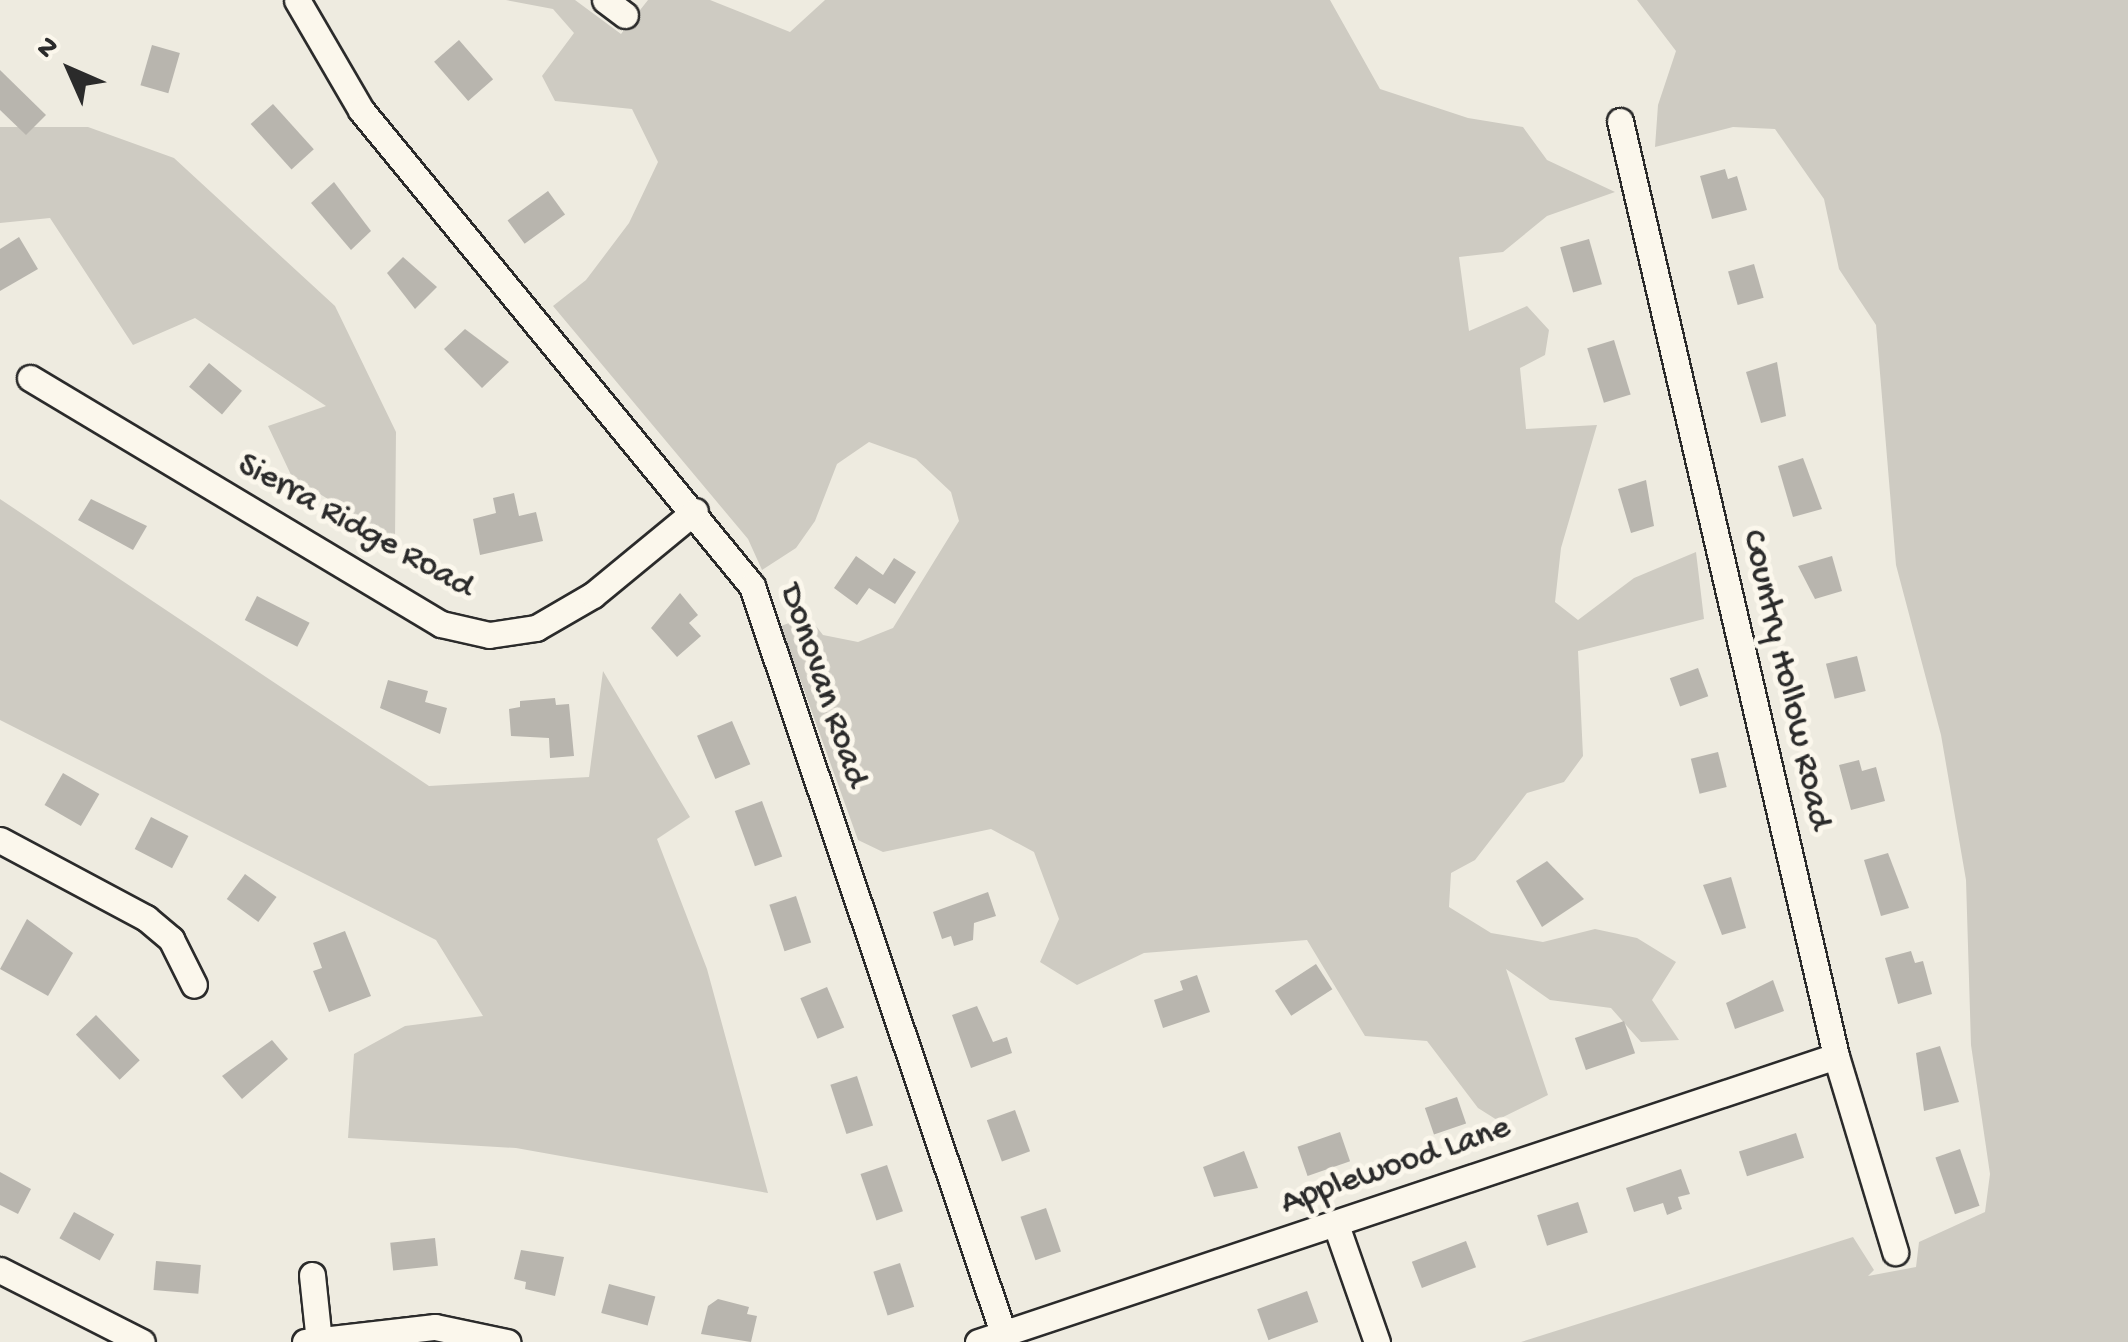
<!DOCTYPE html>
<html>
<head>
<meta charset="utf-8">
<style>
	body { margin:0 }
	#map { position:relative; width:2128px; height:1342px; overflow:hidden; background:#eeebe0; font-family:"Gochi Hand",sans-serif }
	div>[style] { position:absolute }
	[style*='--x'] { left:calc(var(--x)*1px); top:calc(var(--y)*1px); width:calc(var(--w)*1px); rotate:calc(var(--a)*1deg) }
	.green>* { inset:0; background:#cecbc2 }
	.building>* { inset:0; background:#b8b5ae; transform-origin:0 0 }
	.roads { filter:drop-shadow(2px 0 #2b2b2b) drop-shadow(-2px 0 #2b2b2b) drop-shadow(0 2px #2b2b2b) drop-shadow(0 -2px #2b2b2b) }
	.street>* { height:25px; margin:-12.5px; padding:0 12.5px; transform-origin:12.5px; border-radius:12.5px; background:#fbf7ec }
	span { translate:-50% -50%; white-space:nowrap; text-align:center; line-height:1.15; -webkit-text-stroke:10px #fbf7ec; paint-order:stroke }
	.street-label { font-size:35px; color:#2b2b2b }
	.north { position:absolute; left:20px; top:20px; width:100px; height:100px; -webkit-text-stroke:8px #fbf7ec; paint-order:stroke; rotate:315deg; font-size:28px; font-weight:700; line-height:40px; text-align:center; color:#2b2b2b }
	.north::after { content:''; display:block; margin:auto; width:35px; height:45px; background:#2b2b2b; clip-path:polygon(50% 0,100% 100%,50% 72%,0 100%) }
</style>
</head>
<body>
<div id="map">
	<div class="green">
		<div style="clip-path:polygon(506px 0,575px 0,621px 34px,648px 0,710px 0,790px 32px,825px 0,1330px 0,1380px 89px,1468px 118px,1523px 127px,1547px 160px,1615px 192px,1547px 216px,1503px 252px,1459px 257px,1469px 331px,1527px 306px,1549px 330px,1545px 355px,1520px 368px,1526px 429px,1597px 425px,1561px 548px,1555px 602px,1578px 620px,1634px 578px,1696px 552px,1704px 619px,1578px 651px,1583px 756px,1564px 782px,1527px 793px,1475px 860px,1451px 873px,1449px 907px,1491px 933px,1543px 942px,1595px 929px,1637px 938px,1676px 962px,1652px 1000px,1679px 1040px,1641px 1042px,1611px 1008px,1550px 1000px,1506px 969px,1548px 1095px,1497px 1120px,1478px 1108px,1427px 1041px,1365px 1036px,1307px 940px,1144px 953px,1077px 985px,1040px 962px,1059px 919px,1034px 852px,991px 829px,883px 852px,858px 840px,781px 626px,808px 616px,823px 635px,858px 642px,893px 628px,959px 521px,951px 492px,916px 459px,869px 442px,837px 464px,815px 521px,796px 548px,762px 570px,748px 539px,553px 306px,586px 280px,629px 223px,658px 162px,632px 109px,555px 101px,542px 76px,574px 33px,553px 9px)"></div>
		<div style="clip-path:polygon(1637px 0,2128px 0,2128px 1342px,1521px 1342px,1853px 1237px,1874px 1270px,1868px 1276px,1916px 1267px,1919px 1242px,1985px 1212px,1990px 1174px,1971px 1045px,1966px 880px,1941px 735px,1896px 565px,1876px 325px,1839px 269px,1824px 199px,1775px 129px,1733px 127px,1655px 147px,1658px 105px,1676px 51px)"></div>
		<div style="clip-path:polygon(0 127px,88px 127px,174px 158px,335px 306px,396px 432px,395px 540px,292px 477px,268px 426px,326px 406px,195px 318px,133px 345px,50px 218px,0 223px)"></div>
		<div style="clip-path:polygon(0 499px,429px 786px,589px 777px,603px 671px,690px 817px,657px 839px,707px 969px,768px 1193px,516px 1148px,348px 1138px,354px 1054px,405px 1026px,483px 1016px,436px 940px,0 720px)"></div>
	</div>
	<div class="building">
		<div style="left:459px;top:40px;width:52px;height:33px;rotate:49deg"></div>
		<div style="left:152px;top:45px;width:29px;height:42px;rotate:16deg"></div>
		<div style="clip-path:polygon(0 70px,46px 115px,26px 135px,0 110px)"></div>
		<div style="left:273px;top:104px;width:61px;height:30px;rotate:48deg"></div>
		<div style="clip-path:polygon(1725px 169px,1728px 179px,1737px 176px,1747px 210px,1712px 219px,1700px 176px)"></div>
		<div style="clip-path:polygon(334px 182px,371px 231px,351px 250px,311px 203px)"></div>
		<div style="left:548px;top:191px;width:29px;height:50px;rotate:54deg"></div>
		<div style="clip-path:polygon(19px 237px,38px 269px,0 291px,0 249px)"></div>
		<div style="left:1589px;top:239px;width:47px;height:30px;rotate:74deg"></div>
		<div style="clip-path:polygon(403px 257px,437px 287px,415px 309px,387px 273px)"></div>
		<div style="left:1754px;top:264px;width:35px;height:27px;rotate:74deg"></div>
		<div style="clip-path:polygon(465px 329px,509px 362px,482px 388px,444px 349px)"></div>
		<div style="left:1614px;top:340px;width:57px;height:28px;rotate:73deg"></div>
		<div style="clip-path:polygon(1777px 362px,1786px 416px,1761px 423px,1746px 372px)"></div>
		<div style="left:209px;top:363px;width:43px;height:31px;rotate:40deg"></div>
		<div style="clip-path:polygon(1803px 458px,1822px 509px,1793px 517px,1778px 466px)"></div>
		<div style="clip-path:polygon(1646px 480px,1654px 526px,1631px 533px,1618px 489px)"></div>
		<div style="clip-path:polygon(514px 493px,519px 516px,536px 512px,543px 541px,480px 555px,473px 519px,496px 513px,493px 498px)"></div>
		<div style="clip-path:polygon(91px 499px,147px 526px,133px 550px,78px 520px)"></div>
		<div style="clip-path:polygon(856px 556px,883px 575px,894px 558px,916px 572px,895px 604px,869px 588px,857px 605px,834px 588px)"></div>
		<div style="clip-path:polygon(1832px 556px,1842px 591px,1815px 599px,1798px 566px)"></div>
		<div style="clip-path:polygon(680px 593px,698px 615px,689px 623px,701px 636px,677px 657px,651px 628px)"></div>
		<div style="left:257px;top:596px;width:59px;height:27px;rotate:27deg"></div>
		<div style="left:1857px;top:656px;width:36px;height:32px;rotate:76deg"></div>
		<div style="left:1698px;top:668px;width:30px;height:30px;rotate:70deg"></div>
		<div style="clip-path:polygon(388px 680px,428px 691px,425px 702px,447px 708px,440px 734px,380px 708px)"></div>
		<div style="clip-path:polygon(555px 698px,556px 705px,569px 704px,574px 756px,550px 758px,549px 738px,511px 736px,509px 709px,520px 707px,520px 701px)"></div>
		<div style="left:732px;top:721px;width:47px;height:38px;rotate:67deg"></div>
		<div style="left:1718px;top:752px;width:36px;height:28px;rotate:76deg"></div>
		<div style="clip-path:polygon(1859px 760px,1862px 771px,1876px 767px,1885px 801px,1851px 810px,1839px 765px)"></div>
		<div style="left:63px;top:773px;width:42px;height:37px;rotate:30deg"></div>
		<div style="left:762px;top:801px;width:59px;height:29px;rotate:70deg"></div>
		<div style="left:151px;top:817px;width:42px;height:36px;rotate:27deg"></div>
		<div style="clip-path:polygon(1888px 853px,1909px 908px,1881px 916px,1864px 860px)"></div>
		<div style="clip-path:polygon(1547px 861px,1584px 899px,1542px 927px,1516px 881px)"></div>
		<div style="left:245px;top:874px;width:39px;height:31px;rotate:36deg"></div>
		<div style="clip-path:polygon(1731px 877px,1746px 928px,1722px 935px,1703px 885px)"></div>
		<div style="clip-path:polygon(988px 892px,996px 916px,974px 923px,973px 940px,954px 946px,951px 936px,942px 939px,933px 912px)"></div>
		<div style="left:796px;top:896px;width:49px;height:28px;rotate:72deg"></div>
		<div style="clip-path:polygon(27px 919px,73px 953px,48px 996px,0 969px)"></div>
		<div style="clip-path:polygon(345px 931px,371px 996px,329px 1012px,313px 971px,322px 968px,313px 943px)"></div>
		<div style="clip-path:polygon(1911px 951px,1915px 963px,1923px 961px,1932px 994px,1898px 1004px,1885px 958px)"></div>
		<div style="left:1316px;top:964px;width:30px;height:49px;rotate:57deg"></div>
		<div style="clip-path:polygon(1197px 975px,1210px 1012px,1163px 1028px,1154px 1000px,1183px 990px,1180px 981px)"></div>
		<div style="clip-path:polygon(1773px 980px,1784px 1011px,1735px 1029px,1726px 1003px)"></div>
		<div style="left:827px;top:987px;width:44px;height:29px;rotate:67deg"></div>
		<div style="clip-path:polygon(977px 1006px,993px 1042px,1007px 1037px,1012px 1053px,971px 1068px,952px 1015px)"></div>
		<div style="left:96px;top:1015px;width:63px;height:28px;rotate:46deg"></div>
		<div style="left:1624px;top:1021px;width:34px;height:52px;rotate:71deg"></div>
		<div style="clip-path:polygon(272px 1040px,288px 1059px,242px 1099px,222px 1076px)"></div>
		<div style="clip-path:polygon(1940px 1046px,1959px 1102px,1924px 1111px,1916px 1053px)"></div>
		<div style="left:857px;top:1076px;width:52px;height:28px;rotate:72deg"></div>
		<div style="left:1457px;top:1097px;width:28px;height:34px;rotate:71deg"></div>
		<div style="left:1015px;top:1110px;width:44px;height:30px;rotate:70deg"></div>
		<div style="left:1340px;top:1132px;width:31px;height:45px;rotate:71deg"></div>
		<div style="left:1796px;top:1133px;width:26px;height:60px;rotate:72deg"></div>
		<div style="left:1960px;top:1149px;width:60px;height:26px;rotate:71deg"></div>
		<div style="clip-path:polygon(1244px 1151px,1258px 1188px,1214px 1197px,1203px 1167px)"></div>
		<div style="left:887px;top:1165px;width:49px;height:28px;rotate:71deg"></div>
		<div style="clip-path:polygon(1681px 1169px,1690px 1194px,1678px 1197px,1682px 1209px,1667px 1215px,1663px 1203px,1634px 1212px,1626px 1188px)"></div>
		<div style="clip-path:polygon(0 1172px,31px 1189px,18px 1214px,0 1205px)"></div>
		<div style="left:1578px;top:1202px;width:32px;height:43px;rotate:72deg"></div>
		<div style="left:1046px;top:1208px;width:46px;height:27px;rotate:71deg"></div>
		<div style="left:74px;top:1212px;width:46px;height:30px;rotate:29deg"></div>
		<div style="left:435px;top:1238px;width:28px;height:45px;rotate:84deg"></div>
		<div style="left:1466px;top:1241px;width:28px;height:58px;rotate:69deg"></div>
		<div style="clip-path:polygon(521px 1250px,564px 1257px,555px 1296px,525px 1289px,526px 1282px,514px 1279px)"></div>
		<div style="left:156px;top:1261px;width:45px;height:29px;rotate:5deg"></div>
		<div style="left:900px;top:1263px;width:46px;height:28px;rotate:72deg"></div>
		<div style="left:609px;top:1284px;width:48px;height:30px;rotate:15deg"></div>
		<div style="left:1307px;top:1291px;width:33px;height:53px;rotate:70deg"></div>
		<div style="clip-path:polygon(718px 1299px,749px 1307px,747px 1314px,757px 1316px,751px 1342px,701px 1334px,708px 1306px)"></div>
	</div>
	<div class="roads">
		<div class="street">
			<div style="--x:297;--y:0;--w:127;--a:59.8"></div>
			<div style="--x:361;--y:110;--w:616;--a:50.6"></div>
			<div style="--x:752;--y:586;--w:798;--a:71.43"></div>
			<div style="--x:605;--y:0;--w:25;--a:37"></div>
			<div style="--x:1620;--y:121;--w:960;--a:76.99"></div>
			<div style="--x:1836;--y:1056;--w:205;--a:73.2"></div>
			<div style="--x:30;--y:378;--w:479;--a:30.9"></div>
			<div style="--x:441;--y:624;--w:49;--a:12.9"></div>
			<div style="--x:489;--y:635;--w:48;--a:-8.5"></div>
			<div style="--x:536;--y:628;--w:66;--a:-30.1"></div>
			<div style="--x:593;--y:595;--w:132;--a:-39.5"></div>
			<div style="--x:0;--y:840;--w:166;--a:28.1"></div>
			<div style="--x:146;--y:918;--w:33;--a:40"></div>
			<div style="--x:171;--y:939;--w:51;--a:63.4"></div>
			<div style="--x:1336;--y:1225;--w:124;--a:70.7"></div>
			<div style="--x:0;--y:1270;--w:159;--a:26.9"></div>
			<div style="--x:312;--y:1275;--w:67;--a:84"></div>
			<div style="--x:305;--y:1342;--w:131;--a:-6.6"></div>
			<div style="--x:435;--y:1327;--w:74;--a:11.8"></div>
			<div style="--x:978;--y:1342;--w:904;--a:-18.43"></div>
		</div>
	</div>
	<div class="street-label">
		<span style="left:355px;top:527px;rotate:29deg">Sierra Ridge Road</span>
		<span style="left:1785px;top:680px;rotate:77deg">Country Hollow Road</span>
		<span style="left:822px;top:686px;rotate:71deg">Donovan Road</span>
		<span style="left:1396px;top:1167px;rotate:-19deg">Applewood Lane</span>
	</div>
	<div class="north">N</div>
</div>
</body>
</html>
